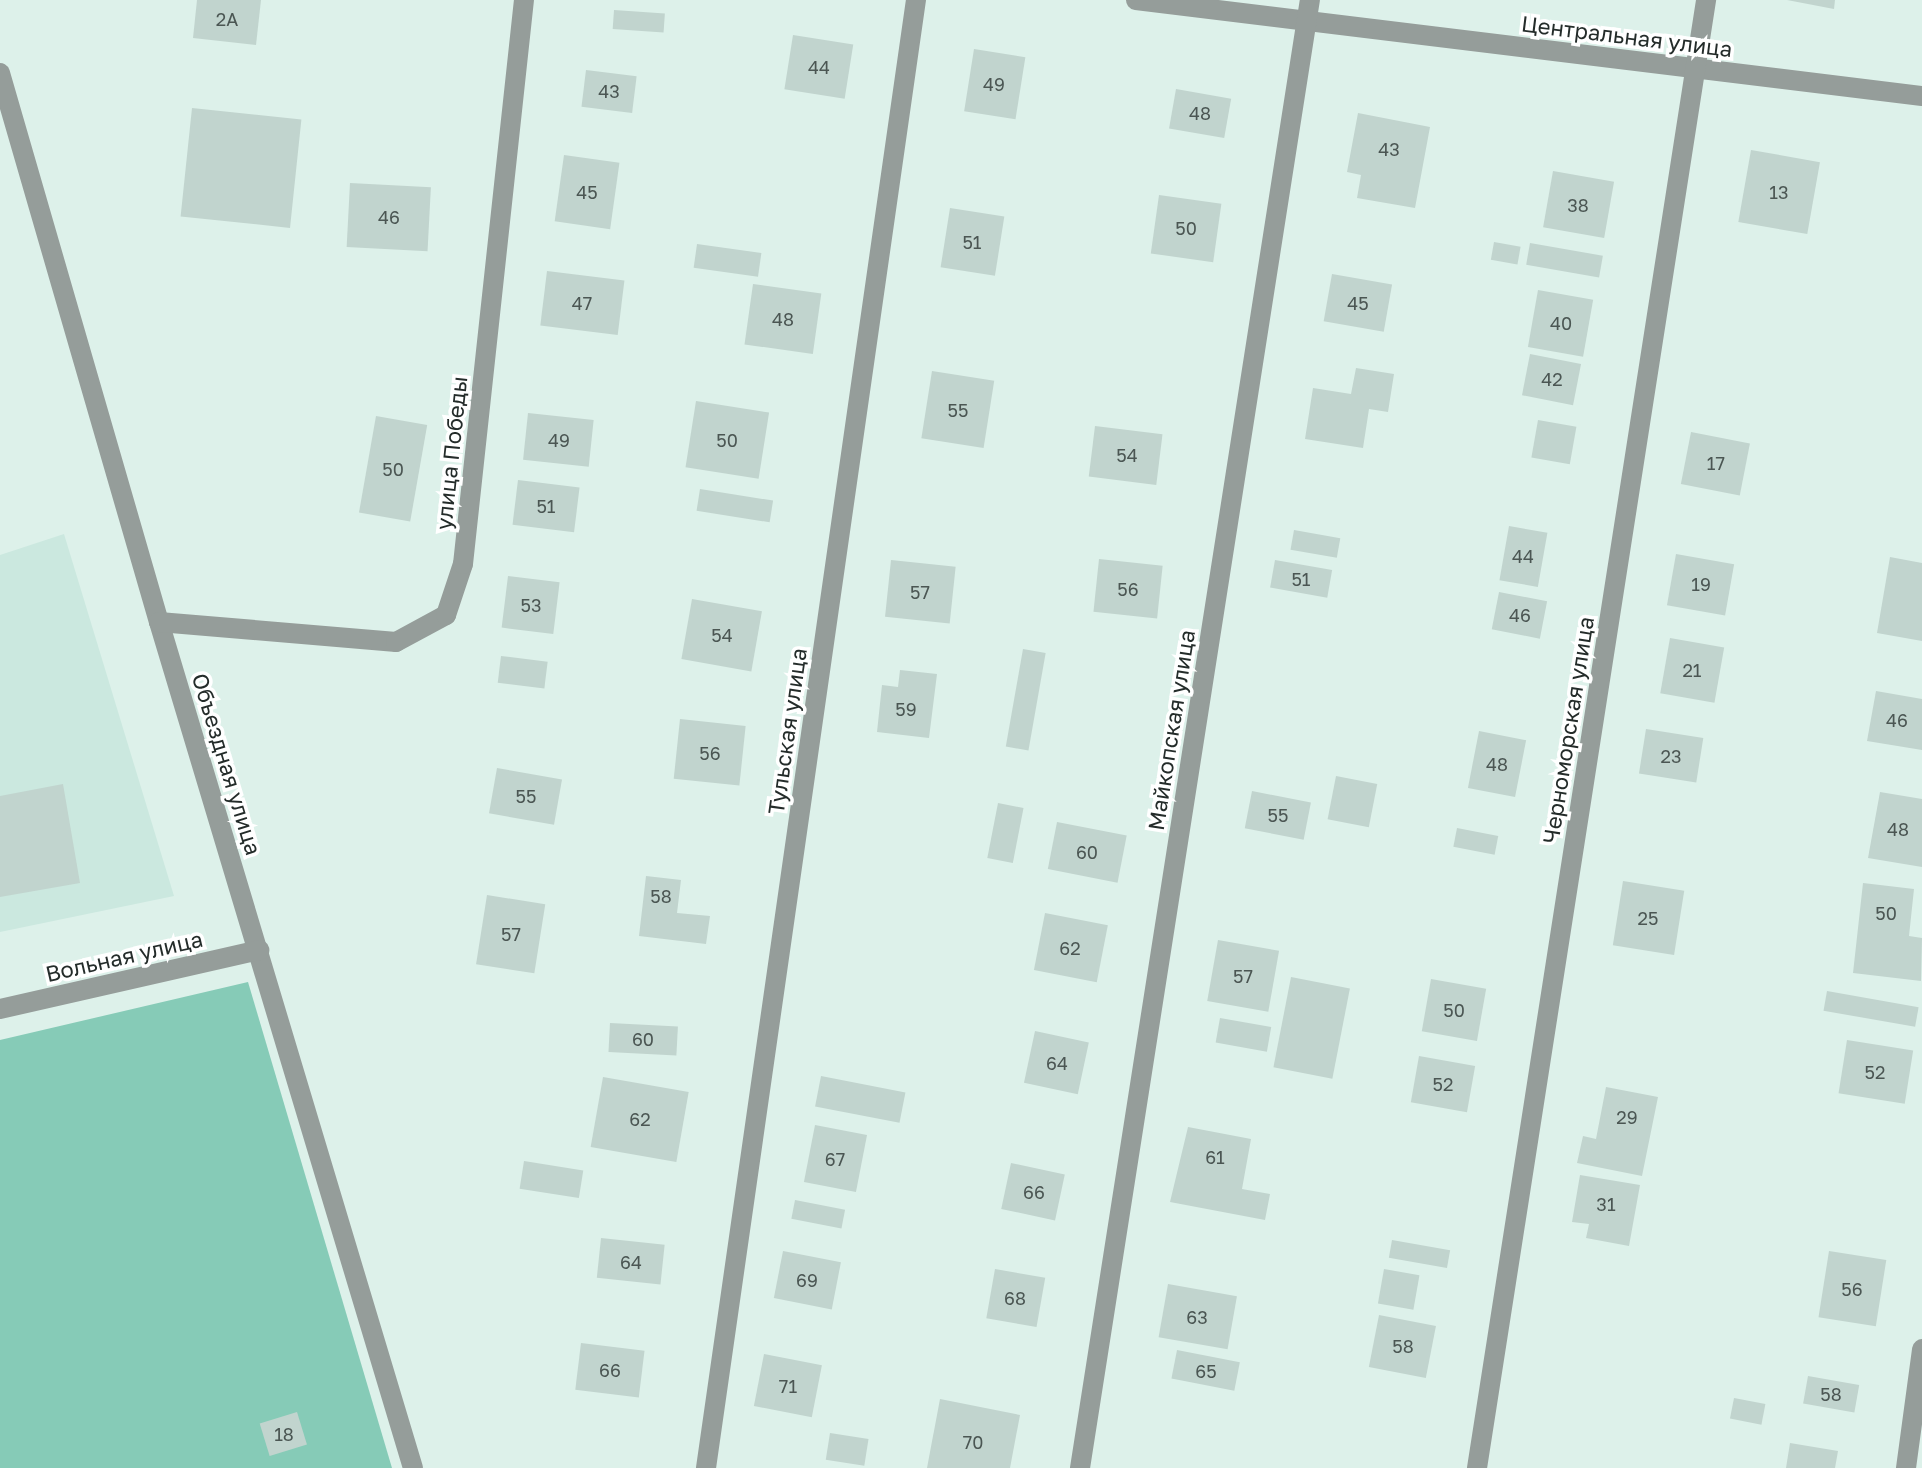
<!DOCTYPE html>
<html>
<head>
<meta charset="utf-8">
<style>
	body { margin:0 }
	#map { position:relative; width:1922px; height:1468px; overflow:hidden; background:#ddf1ea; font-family:"Golos Text",sans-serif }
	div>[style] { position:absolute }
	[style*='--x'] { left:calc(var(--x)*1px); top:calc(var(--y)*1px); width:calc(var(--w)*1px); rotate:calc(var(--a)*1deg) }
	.built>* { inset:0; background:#cbe8df }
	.green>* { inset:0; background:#86cbb7 }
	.building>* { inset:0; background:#c1d4ce; transform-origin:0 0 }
	.minor>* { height:20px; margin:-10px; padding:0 10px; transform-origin:10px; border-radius:10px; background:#959d9a }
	span { translate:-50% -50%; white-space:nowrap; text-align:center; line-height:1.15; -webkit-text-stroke:7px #fff; paint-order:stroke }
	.number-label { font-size:18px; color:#4b5653 }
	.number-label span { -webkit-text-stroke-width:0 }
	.street-label { font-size:22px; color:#242c2a }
</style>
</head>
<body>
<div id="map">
	<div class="built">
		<div style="clip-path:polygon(64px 534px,174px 896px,0 932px,0 555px)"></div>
	</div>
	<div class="green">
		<div style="clip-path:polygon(248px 982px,392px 1468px,0 1468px,0 1040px)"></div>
	</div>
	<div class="building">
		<div style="clip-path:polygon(197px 0,261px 0,256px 45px,193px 38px)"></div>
		<div style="clip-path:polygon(1787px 0,1835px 0,1834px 9px)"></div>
		<div style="left:614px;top:10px;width:51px;height:19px;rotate:4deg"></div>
		<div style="left:793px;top:35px;width:61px;height:55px;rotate:9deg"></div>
		<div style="left:974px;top:49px;width:52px;height:63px;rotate:9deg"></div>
		<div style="left:586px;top:70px;width:51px;height:37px;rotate:7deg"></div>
		<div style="left:1176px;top:89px;width:56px;height:40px;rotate:10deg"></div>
		<div style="left:192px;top:108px;width:110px;height:109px;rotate:6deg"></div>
		<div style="clip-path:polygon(1358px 113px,1430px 127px,1415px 208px,1357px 198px,1361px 175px,1347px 172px)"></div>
		<div style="left:1751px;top:150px;width:70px;height:73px;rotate:10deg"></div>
		<div style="left:564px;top:155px;width:56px;height:67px;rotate:8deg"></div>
		<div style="left:1553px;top:171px;width:62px;height:57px;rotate:10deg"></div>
		<div style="left:350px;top:183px;width:81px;height:64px;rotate:3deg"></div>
		<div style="left:1159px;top:195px;width:63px;height:59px;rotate:8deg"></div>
		<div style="left:950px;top:208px;width:55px;height:60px;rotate:9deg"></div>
		<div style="left:1494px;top:242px;width:27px;height:18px;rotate:10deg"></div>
		<div style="left:1530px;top:243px;width:74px;height:22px;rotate:10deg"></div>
		<div style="left:697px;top:244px;width:65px;height:24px;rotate:8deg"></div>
		<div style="left:547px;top:271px;width:78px;height:55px;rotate:7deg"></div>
		<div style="left:1332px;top:274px;width:61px;height:48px;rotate:10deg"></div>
		<div style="left:753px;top:284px;width:69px;height:61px;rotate:8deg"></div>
		<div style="left:1538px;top:290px;width:56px;height:58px;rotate:10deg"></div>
		<div style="left:1530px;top:354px;width:52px;height:42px;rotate:11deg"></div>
		<div style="clip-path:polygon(1356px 368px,1394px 374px,1388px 412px,1369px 409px,1363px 448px,1305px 439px,1313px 388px,1351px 394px)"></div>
		<div style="left:932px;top:371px;width:63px;height:68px;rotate:9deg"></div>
		<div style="left:696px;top:401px;width:74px;height:67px;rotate:9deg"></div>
		<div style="left:528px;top:413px;width:66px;height:47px;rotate:6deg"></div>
		<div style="left:376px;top:416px;width:52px;height:98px;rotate:10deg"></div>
		<div style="left:1538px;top:420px;width:39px;height:38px;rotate:10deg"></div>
		<div style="left:1095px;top:426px;width:68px;height:51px;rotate:7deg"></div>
		<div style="left:1691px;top:432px;width:60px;height:53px;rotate:11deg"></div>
		<div style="left:518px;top:480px;width:62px;height:45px;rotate:7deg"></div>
		<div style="left:700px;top:489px;width:74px;height:22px;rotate:9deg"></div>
		<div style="left:1509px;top:526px;width:39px;height:55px;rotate:10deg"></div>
		<div style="left:1294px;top:530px;width:47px;height:20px;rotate:10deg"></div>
		<div style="left:1676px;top:554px;width:59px;height:52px;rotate:10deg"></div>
		<div style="clip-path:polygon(1890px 557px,1922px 563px,1922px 641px,1877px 633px)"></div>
		<div style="left:1099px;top:559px;width:64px;height:53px;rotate:6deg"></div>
		<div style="left:891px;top:560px;width:65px;height:57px;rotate:6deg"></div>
		<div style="left:1275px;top:560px;width:58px;height:28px;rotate:10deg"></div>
		<div style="left:508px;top:576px;width:52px;height:52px;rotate:7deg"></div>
		<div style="left:1499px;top:592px;width:49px;height:38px;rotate:11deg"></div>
		<div style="left:692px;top:599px;width:71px;height:61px;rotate:10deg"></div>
		<div style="left:1670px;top:638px;width:55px;height:56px;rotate:10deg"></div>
		<div style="left:1023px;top:649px;width:23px;height:99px;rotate:10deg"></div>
		<div style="left:501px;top:656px;width:47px;height:27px;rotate:7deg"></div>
		<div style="clip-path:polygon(900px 670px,937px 674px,929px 738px,877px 732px,882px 685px,898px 687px)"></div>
		<div style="clip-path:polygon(1876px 691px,1922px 699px,1922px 750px,1867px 741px)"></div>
		<div style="left:680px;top:719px;width:66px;height:60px;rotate:6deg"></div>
		<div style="left:1646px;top:729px;width:58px;height:45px;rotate:9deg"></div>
		<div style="left:1479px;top:731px;width:48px;height:58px;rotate:11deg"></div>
		<div style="left:497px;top:768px;width:66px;height:46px;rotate:10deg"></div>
		<div style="left:1336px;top:776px;width:42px;height:44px;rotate:11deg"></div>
		<div style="clip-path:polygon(63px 784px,80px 883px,0 897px,0 796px)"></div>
		<div style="left:1252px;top:791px;width:60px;height:38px;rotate:11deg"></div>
		<div style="clip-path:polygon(1880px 792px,1922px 799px,1922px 867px,1868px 858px)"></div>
		<div style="left:998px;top:803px;width:26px;height:56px;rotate:11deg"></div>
		<div style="left:1057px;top:822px;width:71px;height:48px;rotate:11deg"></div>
		<div style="left:1457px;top:828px;width:42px;height:19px;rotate:11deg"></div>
		<div style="clip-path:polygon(646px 876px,681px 880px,677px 913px,710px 916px,706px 944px,639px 936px)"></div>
		<div style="left:1623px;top:881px;width:62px;height:65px;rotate:9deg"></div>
		<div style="clip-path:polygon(1863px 883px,1914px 889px,1909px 936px,1922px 938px,1921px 981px,1853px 973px)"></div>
		<div style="left:487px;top:895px;width:59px;height:70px;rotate:9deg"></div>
		<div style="left:1045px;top:913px;width:64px;height:58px;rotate:11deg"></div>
		<div style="left:1218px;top:940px;width:62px;height:62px;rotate:10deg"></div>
		<div style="left:1291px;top:977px;width:60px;height:92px;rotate:11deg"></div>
		<div style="left:1431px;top:979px;width:56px;height:53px;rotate:10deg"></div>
		<div style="left:1827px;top:991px;width:93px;height:20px;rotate:10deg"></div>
		<div style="left:1220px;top:1018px;width:52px;height:25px;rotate:10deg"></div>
		<div style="left:610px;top:1023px;width:68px;height:29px;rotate:3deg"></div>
		<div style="left:1035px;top:1031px;width:55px;height:53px;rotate:12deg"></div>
		<div style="left:1847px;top:1040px;width:67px;height:54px;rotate:9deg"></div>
		<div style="left:1419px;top:1056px;width:57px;height:47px;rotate:10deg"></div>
		<div style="left:821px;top:1076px;width:86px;height:31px;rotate:11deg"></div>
		<div style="left:603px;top:1077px;width:87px;height:71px;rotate:10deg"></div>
		<div style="clip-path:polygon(1606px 1087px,1658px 1097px,1642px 1176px,1577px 1163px,1583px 1136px,1596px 1139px)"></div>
		<div style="left:815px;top:1125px;width:53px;height:58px;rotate:11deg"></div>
		<div style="clip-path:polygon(1188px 1127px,1251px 1139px,1242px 1189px,1270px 1194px,1265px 1220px,1170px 1202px)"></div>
		<div style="left:524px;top:1161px;width:60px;height:28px;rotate:9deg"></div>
		<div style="left:1011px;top:1163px;width:55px;height:47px;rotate:12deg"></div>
		<div style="clip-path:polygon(1580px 1175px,1640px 1185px,1629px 1246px,1586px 1238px,1589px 1224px,1572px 1222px)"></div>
		<div style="left:795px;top:1200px;width:51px;height:19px;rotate:11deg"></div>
		<div style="left:601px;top:1238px;width:64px;height:40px;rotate:6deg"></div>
		<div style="left:1392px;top:1240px;width:59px;height:18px;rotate:10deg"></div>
		<div style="left:783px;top:1251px;width:59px;height:48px;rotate:11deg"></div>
		<div style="left:1829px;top:1251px;width:58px;height:67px;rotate:9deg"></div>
		<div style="left:995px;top:1269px;width:51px;height:50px;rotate:10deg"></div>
		<div style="left:1384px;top:1269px;width:36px;height:35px;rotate:10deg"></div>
		<div style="left:1168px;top:1284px;width:70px;height:54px;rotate:10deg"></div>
		<div style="left:1379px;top:1315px;width:58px;height:53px;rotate:11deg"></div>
		<div style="left:581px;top:1343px;width:64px;height:47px;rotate:7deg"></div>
		<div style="left:1177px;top:1350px;width:64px;height:29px;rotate:11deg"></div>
		<div style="left:764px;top:1354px;width:59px;height:53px;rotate:11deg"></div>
		<div style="left:1808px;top:1376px;width:52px;height:28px;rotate:10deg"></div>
		<div style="left:1734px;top:1398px;width:32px;height:21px;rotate:11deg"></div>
		<div style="clip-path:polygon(940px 1399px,1020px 1415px,1010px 1468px,927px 1468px)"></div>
		<div style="left:297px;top:1412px;width:34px;height:39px;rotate:73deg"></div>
		<div style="left:830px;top:1433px;width:39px;height:27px;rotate:9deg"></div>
		<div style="clip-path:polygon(1790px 1443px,1838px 1451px,1835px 1468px,1786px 1468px)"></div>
	</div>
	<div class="minor">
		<div style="--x:1136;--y:0;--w:792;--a:6.96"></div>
		<div style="--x:0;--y:73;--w:572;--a:73.85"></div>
		<div style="--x:159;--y:622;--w:883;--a:73.29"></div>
		<div style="--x:159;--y:622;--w:238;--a:4.8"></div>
		<div style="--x:396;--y:642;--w:57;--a:-28.4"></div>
		<div style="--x:446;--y:615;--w:54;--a:-71.6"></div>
		<div style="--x:463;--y:564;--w:567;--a:-83.83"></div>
		<div style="--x:0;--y:1009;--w:266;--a:-12.8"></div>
		<div style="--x:706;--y:1468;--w:1483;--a:-81.86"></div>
		<div style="--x:1080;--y:1468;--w:1486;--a:-81.1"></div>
		<div style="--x:1477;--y:1468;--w:1486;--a:-81.13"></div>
		<div style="--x:1906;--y:1468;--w:120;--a:-82.3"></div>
	</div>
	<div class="number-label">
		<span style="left:227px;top:19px">2А</span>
		<span style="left:819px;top:67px">44</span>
		<span style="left:994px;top:84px">49</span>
		<span style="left:609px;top:91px">43</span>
		<span style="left:1200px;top:113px">48</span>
		<span style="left:1389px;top:149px">43</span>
		<span style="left:587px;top:192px">45</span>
		<span style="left:1779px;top:192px">13</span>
		<span style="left:1578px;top:205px">38</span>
		<span style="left:389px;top:217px">46</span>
		<span style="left:1186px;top:228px">50</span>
		<span style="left:972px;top:242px">51</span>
		<span style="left:582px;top:303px">47</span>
		<span style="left:1358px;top:303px">45</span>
		<span style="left:783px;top:319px">48</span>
		<span style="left:1561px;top:323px">40</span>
		<span style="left:1552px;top:379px">42</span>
		<span style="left:958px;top:410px">55</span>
		<span style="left:559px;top:440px">49</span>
		<span style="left:727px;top:440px">50</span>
		<span style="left:1127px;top:455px">54</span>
		<span style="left:1716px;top:463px">17</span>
		<span style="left:393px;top:469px">50</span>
		<span style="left:546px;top:506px">51</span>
		<span style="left:1523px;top:556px">44</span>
		<span style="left:1301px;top:579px">51</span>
		<span style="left:1701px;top:584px">19</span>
		<span style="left:1128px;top:589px">56</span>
		<span style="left:920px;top:592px">57</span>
		<span style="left:531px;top:605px">53</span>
		<span style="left:1520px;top:615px">46</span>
		<span style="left:722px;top:635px">54</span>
		<span style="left:1692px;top:670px">21</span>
		<span style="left:906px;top:709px">59</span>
		<span style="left:1897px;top:720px">46</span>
		<span style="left:710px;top:753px">56</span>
		<span style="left:1671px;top:756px">23</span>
		<span style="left:1497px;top:764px">48</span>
		<span style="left:526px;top:796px">55</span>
		<span style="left:1278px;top:815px">55</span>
		<span style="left:1898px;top:829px">48</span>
		<span style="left:1087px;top:852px">60</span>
		<span style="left:661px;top:896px">58</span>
		<span style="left:1886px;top:913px">50</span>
		<span style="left:1648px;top:918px">25</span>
		<span style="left:511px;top:934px">57</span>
		<span style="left:1070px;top:948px">62</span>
		<span style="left:1243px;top:976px">57</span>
		<span style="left:1454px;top:1010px">50</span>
		<span style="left:643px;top:1039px">60</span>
		<span style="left:1057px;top:1063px">64</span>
		<span style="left:1875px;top:1072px">52</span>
		<span style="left:1443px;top:1084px">52</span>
		<span style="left:1627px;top:1117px">29</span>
		<span style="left:640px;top:1119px">62</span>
		<span style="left:1215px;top:1157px">61</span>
		<span style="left:835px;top:1159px">67</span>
		<span style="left:1034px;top:1192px">66</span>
		<span style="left:1606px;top:1204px">31</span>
		<span style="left:631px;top:1262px">64</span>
		<span style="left:807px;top:1280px">69</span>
		<span style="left:1852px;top:1289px">56</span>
		<span style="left:1015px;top:1298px">68</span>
		<span style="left:1197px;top:1317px">63</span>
		<span style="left:1403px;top:1346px">58</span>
		<span style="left:610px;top:1370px">66</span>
		<span style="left:1206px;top:1371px">65</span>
		<span style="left:788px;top:1386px">71</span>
		<span style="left:1831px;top:1394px">58</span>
		<span style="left:284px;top:1434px">18</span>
		<span style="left:973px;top:1442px">70</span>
	</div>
	<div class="street-label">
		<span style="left:1627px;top:36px;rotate:7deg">Центральная улица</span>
		<span style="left:451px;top:453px;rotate:-84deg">улица Победы</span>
		<span style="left:1171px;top:730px;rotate:-81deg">Майкопская улица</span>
		<span style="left:1568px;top:730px;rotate:-81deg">Черноморская улица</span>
		<span style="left:787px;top:731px;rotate:-82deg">Тульская улица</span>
		<span style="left:227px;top:764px;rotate:73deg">Объездная улица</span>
		<span style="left:124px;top:956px;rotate:-13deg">Вольная улица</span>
	</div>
</div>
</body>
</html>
